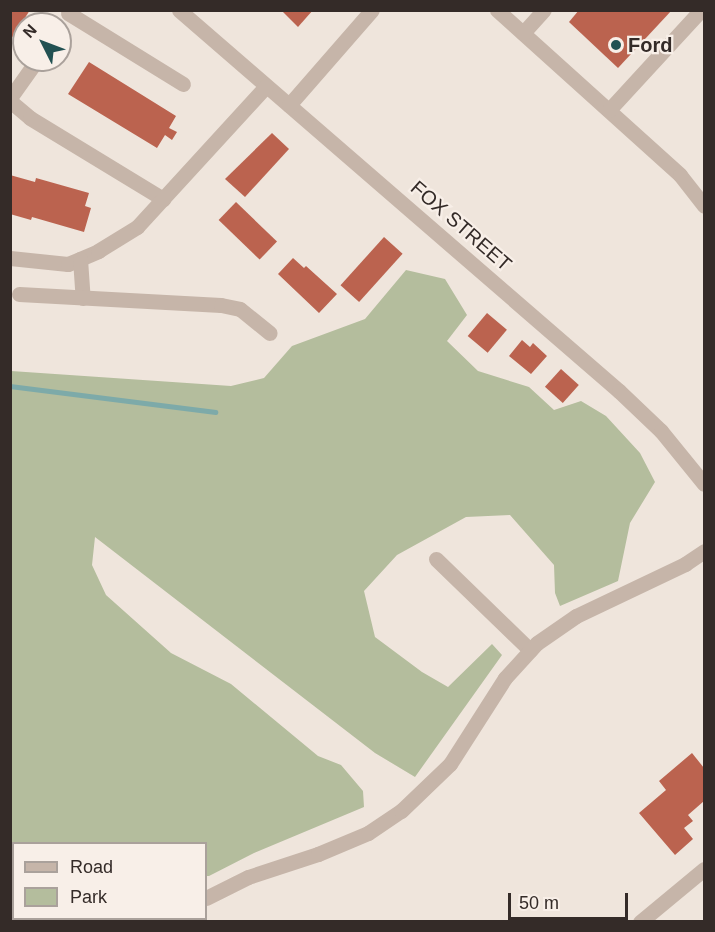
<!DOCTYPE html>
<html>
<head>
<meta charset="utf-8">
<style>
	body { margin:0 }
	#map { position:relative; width:715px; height:932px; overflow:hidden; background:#efe5dc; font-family:Helvetica,sans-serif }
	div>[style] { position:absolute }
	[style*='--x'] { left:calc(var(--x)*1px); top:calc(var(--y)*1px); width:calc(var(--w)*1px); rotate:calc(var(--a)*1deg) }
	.green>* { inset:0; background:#b4bd9d }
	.stream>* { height:4.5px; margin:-2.25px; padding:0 2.25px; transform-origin:2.25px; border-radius:2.25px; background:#7daaa9 }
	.building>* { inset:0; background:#bb634f; transform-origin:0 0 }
	.minor>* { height:15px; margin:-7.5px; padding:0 7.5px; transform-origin:7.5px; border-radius:7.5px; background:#c6b5a9 }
	.dots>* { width:16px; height:16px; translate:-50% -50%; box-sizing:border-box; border:3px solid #f8efe8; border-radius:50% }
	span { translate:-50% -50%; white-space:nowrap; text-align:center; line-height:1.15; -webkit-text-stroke:4.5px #f8efe8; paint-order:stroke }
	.poi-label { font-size:20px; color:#342b28; font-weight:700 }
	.left { translate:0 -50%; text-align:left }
	.street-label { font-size:20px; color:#342b28 }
	.frame { position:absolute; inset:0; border:12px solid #342b28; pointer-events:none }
	.legend { position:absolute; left:12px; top:842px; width:195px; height:78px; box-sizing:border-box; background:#f8efe8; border:2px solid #aaa19b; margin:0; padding:8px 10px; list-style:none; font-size:18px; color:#342b28 }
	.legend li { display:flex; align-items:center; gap:12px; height:30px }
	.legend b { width:30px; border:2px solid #aaa19b }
	.north { position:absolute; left:12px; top:12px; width:60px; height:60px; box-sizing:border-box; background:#f8efe8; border:2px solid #aaa19b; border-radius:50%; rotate:312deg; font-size:16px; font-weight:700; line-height:24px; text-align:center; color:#342b28 }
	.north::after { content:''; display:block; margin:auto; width:21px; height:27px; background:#225152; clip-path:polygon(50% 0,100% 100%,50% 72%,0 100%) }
	.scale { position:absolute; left:508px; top:893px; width:120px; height:27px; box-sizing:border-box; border:3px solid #342b28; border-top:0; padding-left:8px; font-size:18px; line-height:21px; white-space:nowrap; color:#342b28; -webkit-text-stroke:4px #f8efe8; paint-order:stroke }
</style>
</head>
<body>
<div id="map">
	<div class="green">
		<div style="clip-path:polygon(406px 270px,445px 279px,467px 315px,447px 341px,478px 371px,529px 387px,554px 410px,581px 401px,606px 416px,640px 453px,655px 482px,630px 523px,618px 581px,560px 606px,555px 593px,554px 565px,510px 515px,466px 517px,397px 555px,364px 591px,375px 637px,422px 672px,448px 687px,492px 644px,502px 655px,415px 777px,375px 753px,95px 537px,92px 565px,106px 595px,171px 653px,231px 684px,318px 756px,341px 765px,363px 791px,364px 807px,254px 853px,209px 876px,206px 876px,206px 844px,14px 844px,13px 901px,11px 900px,11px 371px,231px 386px,264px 378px,292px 346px,365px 319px)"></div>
	</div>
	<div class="stream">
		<div style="--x:10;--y:386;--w:207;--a:7.2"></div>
	</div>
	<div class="building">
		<div style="clip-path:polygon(10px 10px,30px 10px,10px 41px)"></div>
		<div style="clip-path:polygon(281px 10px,313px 10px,298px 27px)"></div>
		<div style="clip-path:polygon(579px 10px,672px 10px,618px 68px,569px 22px)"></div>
		<div style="clip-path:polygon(89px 62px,176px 116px,169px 128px,177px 132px,172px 140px,165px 135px,157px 148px,68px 94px)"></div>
		<div style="clip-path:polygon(272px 133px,289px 149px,245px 197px,225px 179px)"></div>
		<div style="clip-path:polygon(10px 175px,35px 182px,36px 178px,89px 193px,85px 206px,91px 208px,84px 232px,32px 217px,31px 220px,10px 214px)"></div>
		<div style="left:236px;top:202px;width:57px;height:25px;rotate:44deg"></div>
		<div style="left:384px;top:237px;width:25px;height:65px;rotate:42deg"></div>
		<div style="clip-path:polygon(293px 258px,304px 268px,306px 266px,337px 294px,319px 313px,278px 274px)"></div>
		<div style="left:487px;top:313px;width:26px;height:30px;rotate:40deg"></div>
		<div style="clip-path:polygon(522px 340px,530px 347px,533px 343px,547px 356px,531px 374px,509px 356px)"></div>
		<div style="left:561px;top:369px;width:24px;height:24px;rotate:42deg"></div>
		<div style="clip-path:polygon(692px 753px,704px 768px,704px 801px,688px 815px,693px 821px,684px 828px,693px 839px,675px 855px,639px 813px,666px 790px,659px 781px)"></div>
	</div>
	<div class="minor">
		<div style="--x:179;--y:10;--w:582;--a:40.89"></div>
		<div style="--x:619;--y:391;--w:58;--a:43.6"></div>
		<div style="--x:661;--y:431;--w:68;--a:50.9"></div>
		<div style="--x:497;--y:10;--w:246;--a:42"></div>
		<div style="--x:680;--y:175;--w:39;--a:52"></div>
		<div style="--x:68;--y:13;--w:135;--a:31.7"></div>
		<div style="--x:523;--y:33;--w:31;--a:-48"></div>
		<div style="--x:10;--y:98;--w:47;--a:-54.6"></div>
		<div style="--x:10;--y:101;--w:26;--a:40"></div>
		<div style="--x:30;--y:118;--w:156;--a:31.3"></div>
		<div style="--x:289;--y:105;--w:126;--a:-48.9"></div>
		<div style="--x:609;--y:110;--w:136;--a:-47.4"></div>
		<div style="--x:10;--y:258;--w:58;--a:5.9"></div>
		<div style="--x:68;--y:264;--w:33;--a:-23"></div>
		<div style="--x:98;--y:251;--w:46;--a:-31.6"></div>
		<div style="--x:137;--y:227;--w:191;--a:-47.5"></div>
		<div style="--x:80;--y:259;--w:39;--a:86"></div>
		<div style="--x:19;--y:294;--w:202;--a:3.1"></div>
		<div style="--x:221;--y:305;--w:19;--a:12"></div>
		<div style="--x:240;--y:309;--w:38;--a:39"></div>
		<div style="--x:436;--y:559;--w:131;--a:44.1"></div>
		<div style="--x:206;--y:898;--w:47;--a:-26.6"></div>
		<div style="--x:248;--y:877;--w:74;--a:-18.2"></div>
		<div style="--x:318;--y:854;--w:54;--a:-22.8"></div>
		<div style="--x:368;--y:833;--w:40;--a:-34"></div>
		<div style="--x:401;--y:811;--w:68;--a:-43.8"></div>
		<div style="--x:450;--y:764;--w:102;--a:-57.4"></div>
		<div style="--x:505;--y:678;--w:47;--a:-47.6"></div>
		<div style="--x:537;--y:643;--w:47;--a:-34.7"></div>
		<div style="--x:576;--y:616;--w:121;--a:-25.5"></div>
		<div style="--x:685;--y:564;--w:23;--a:-34"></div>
		<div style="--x:10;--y:920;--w:16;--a:7"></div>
		<div style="--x:151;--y:922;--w:9;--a:-27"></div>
		<div style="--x:640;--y:922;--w:83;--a:-39.6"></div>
	</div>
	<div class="dots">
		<div style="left:616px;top:45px;background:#225152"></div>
	</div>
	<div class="poi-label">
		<span class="left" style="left:628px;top:45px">Ford</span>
	</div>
	<div class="street-label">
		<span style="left:461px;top:226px;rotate:41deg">FOX STREET</span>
	</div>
	<div class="frame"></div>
	<ul class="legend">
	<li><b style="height:8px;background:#c6b5a9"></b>Road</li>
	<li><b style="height:16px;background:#b4bd9d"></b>Park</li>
	</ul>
	<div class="north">N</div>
	<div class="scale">50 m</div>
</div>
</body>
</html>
